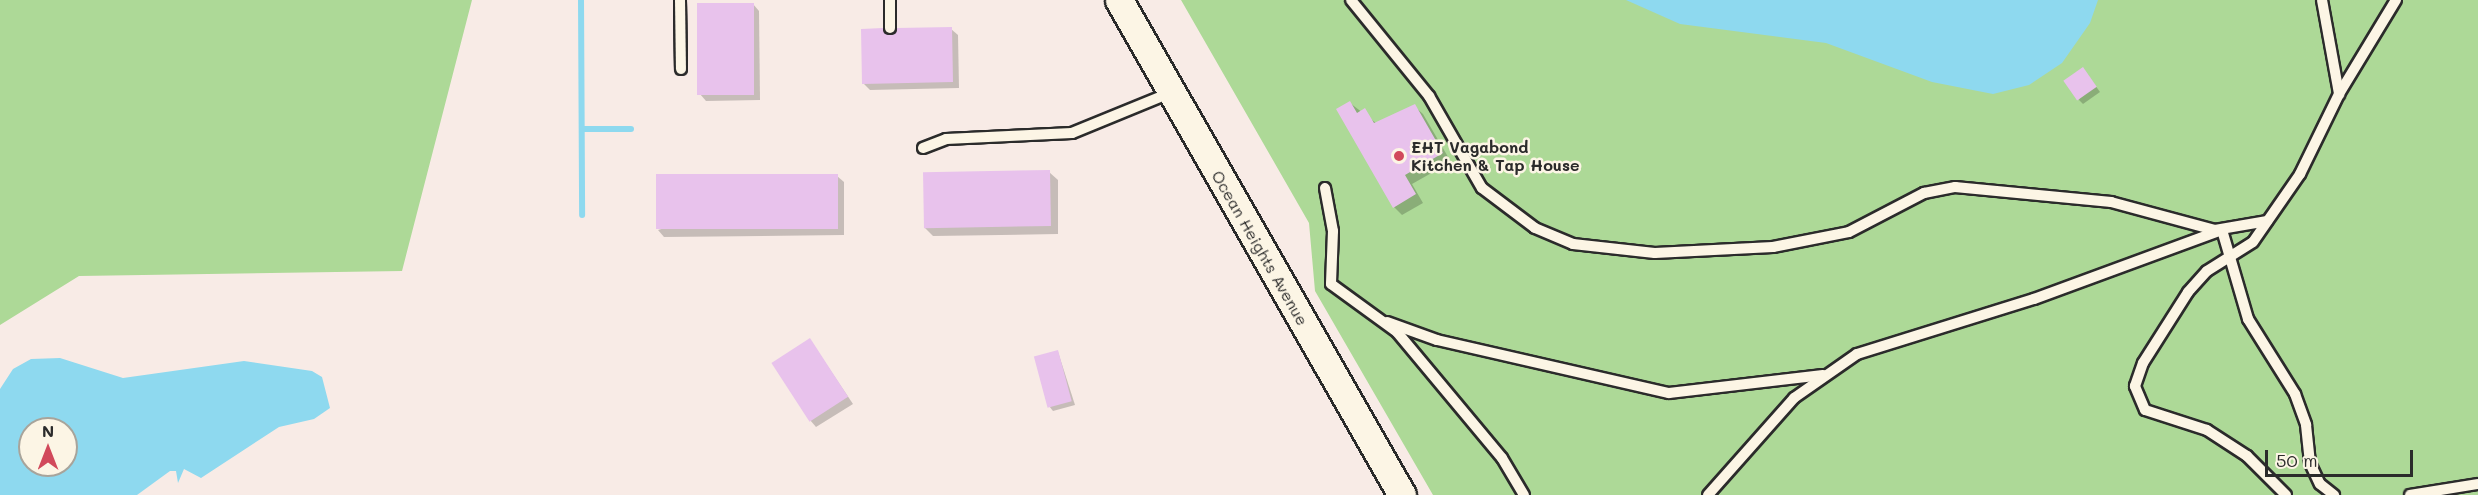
<!DOCTYPE html>
<html>
<head>
<meta charset="utf-8">
<style>
	body { margin:0 }
	#map { position:relative; width:2478px; height:495px; overflow:hidden; background:#f8ebe6; font-family:Mali,sans-serif }
	div>[style] { position:absolute }
	[style*='--x'] { left:calc(var(--x)*1px); top:calc(var(--y)*1px); width:calc(var(--w)*1px); rotate:calc(var(--a)*1deg) }
	.green>* { inset:0; background:#add997 }
	.water>* { inset:0; background:#8ed9ef }
	.shadow>* { inset:0; background:#0003 }
	.stream>* { height:6px; margin:-3px; padding:0 3px; transform-origin:3px; border-radius:3px; background:#8ed9ef }
	.building>* { inset:0; background:#e8c2ec; transform-origin:0 0 }
	.roads { filter:drop-shadow(2px 0 #2b2b2b) drop-shadow(-2px 0 #2b2b2b) drop-shadow(0 2px #2b2b2b) drop-shadow(0 -2px #2b2b2b) }
	.lane>* { height:10px; margin:-5px; padding:0 5px; transform-origin:5px; border-radius:5px; background:#fcf5e5 }
	.secondary>* { height:27px; margin:-13.5px; padding:0 13.5px; transform-origin:13.5px; border-radius:13.5px; background:#fcf5e5 }
	.dots>* { width:16px; height:16px; translate:-50% -50%; box-sizing:border-box; border:3px solid #fcf5e5; border-radius:50% }
	span { translate:-50% -50%; white-space:nowrap; text-align:center; line-height:1.15; -webkit-text-stroke:5px #fcf5e5; paint-order:stroke }
	.poi-label { font-size:16px; color:#2b2b2b; font-weight:700 }
	.left { translate:0 -50%; text-align:left }
	.street-label { font-size:16px; color:#2b2b2b }
	.north { position:absolute; left:18px; top:417px; width:60px; height:60px; box-sizing:border-box; background:#fcf5e5; border:2px solid #a8a49b; border-radius:50%; rotate:0deg; font-size:16px; font-weight:700; line-height:24px; text-align:center; color:#2b2b2b }
	.north::after { content:''; display:block; margin:auto; width:21px; height:27px; background:#d1495b; clip-path:polygon(50% 0,100% 100%,50% 72%,0 100%) }
	.scale { position:absolute; left:2265px; top:450px; width:148px; height:27px; box-sizing:border-box; border:3px solid #2b2b2b; border-top:0; padding-left:8px; font-size:18px; line-height:21px; white-space:nowrap; color:#2b2b2b; -webkit-text-stroke:4px #fcf5e5; paint-order:stroke }
</style>
</head>
<body>
<div id="map">
	<div class="green">
		<div style="clip-path:polygon(0 0,472px 0,402px 271px,79px 276px,0 325px)"></div>
		<div style="clip-path:polygon(1181px 0,2478px 0,2478px 495px,1433px 495px,1315px 291px,1309px 223px)"></div>
	</div>
	<div class="water">
		<div style="clip-path:polygon(1626px 0,2098px 0,2090px 23px,2062px 63px,2029px 85px,1993px 94px,1932px 82px,1826px 43px,1680px 24px)"></div>
		<div style="clip-path:polygon(evenodd,60px 358px,123px 378px,244px 361px,312px 371px,322px 377px,330px 408px,314px 419px,279px 427px,201px 478px,184px 469px,178px 483px,176px 471px,170px 471px,137px 495px,0 495px,0 389px,13px 369px,31px 359px,60px 358px,30px 429px,66px 429px,66px 465px,30px 465px,30px 429px)"></div>
	</div>
	<div class="shadow">
		<div style="clip-path:polygon(753px 4px,759px 11px,760px 100px,706px 101px,700px 94px)"></div>
		<div style="clip-path:polygon(951px 29px,958px 35px,959px 88px,870px 90px,863px 83px,891px 38px)"></div>
		<div style="clip-path:polygon(2087px 74px,2100px 92px,2083px 104px,2079px 100px)"></div>
		<div style="clip-path:polygon(1350px 103px,1376px 123px,1414px 106px,1423px 114px,1451px 162px,1412px 184px,1423px 203px,1402px 215px,1394px 207px)"></div>
		<div style="clip-path:polygon(1049px 172px,1058px 180px,1058px 234px,933px 236px,925px 228px)"></div>
		<div style="clip-path:polygon(837px 176px,844px 182px,844px 235px,664px 237px,658px 230px)"></div>
		<div style="clip-path:polygon(810px 340px,853px 404px,816px 427px,810px 420px)"></div>
		<div style="clip-path:polygon(1058px 352px,1075px 405px,1053px 411px,1049px 406px)"></div>
	</div>
	<div class="stream">
		<div style="--x:581;--y:0;--w:215;--a:89.7"></div>
		<div style="--x:582;--y:129;--w:49;--a:0"></div>
	</div>
	<div class="building">
		<div style="left:697px;top:3px;width:57px;height:92px"></div>
		<div style="clip-path:polygon(952px 27px,953px 82px,862px 84px,861px 29px,883px 28px,891px 35px,897px 28px)"></div>
		<div style="left:2083px;top:67px;width:24px;height:24px;rotate:55deg"></div>
		<div style="clip-path:polygon(1350px 101px,1357px 113px,1365px 108px,1374px 123px,1415px 104px,1443px 153px,1405px 175px,1416px 194px,1393px 208px,1336px 109px)"></div>
		<div style="left:1050px;top:170px;width:56px;height:127px;rotate:89deg"></div>
		<div style="left:838px;top:174px;width:55px;height:182px;rotate:90deg"></div>
		<div style="left:810px;top:338px;width:70px;height:46px;rotate:57deg"></div>
		<div style="left:1058px;top:350px;width:53px;height:25px;rotate:75deg"></div>
	</div>
	<div class="roads">
		<div class="lane">
			<div style="--x:680;--y:0;--w:69;--a:89.2"></div>
			<div style="--x:890;--y:0;--w:28;--a:90"></div>
			<div style="--x:1351;--y:0;--w:124;--a:50.9"></div>
			<div style="--x:1429;--y:96;--w:106;--a:60.1"></div>
			<div style="--x:1482;--y:188;--w:66;--a:37"></div>
			<div style="--x:1535;--y:228;--w:41;--a:22.8"></div>
			<div style="--x:1573;--y:244;--w:82;--a:6.3"></div>
			<div style="--x:1655;--y:253;--w:118;--a:-2.9"></div>
			<div style="--x:1773;--y:247;--w:77;--a:-11.2"></div>
			<div style="--x:1849;--y:232;--w:85;--a:-27.5"></div>
			<div style="--x:1924;--y:193;--w:32;--a:-11"></div>
			<div style="--x:1955;--y:187;--w:157;--a:5.5"></div>
			<div style="--x:2111;--y:202;--w:108;--a:15.1"></div>
			<div style="--x:2215;--y:230;--w:53;--a:-9.8"></div>
			<div style="--x:2322;--y:0;--w:96;--a:79.7"></div>
			<div style="--x:923;--y:148;--w:25;--a:-21"></div>
			<div style="--x:946;--y:139;--w:126;--a:-2.7"></div>
			<div style="--x:1072;--y:133;--w:108;--a:-22.3"></div>
			<div style="--x:1325;--y:188;--w:44;--a:79.5"></div>
			<div style="--x:1333;--y:231;--w:53;--a:92.2"></div>
			<div style="--x:1331;--y:284;--w:82;--a:36"></div>
			<div style="--x:1397;--y:332;--w:164;--a:50.2"></div>
			<div style="--x:1502;--y:458;--w:43;--a:59.3"></div>
			<div style="--x:1387;--y:322;--w:53;--a:19.8"></div>
			<div style="--x:1437;--y:340;--w:238;--a:12.9"></div>
			<div style="--x:1669;--y:393;--w:155;--a:-6.7"></div>
			<div style="--x:1708;--y:495;--w:130;--a:-48.4"></div>
			<div style="--x:1794;--y:398;--w:77;--a:-34.9"></div>
			<div style="--x:1857;--y:354;--w:185;--a:-17.3"></div>
			<div style="--x:2034;--y:299;--w:200;--a:-20.2"></div>
			<div style="--x:2222;--y:230;--w:93;--a:73.7"></div>
			<div style="--x:2248;--y:319;--w:89;--a:57.9"></div>
			<div style="--x:2295;--y:394;--w:33;--a:70"></div>
			<div style="--x:2306;--y:425;--w:38;--a:84"></div>
			<div style="--x:2310;--y:463;--w:23;--a:65"></div>
			<div style="--x:2320;--y:484;--w:18;--a:38"></div>
			<div style="--x:2286;--y:495;--w:55;--a:-135"></div>
			<div style="--x:2247;--y:456;--w:48;--a:-147"></div>
			<div style="--x:2207;--y:430;--w:65;--a:-162.1"></div>
			<div style="--x:2145;--y:410;--w:26;--a:-113"></div>
			<div style="--x:2135;--y:386;--w:24;--a:-71"></div>
			<div style="--x:2143;--y:363;--w:84;--a:-57.6"></div>
			<div style="--x:2188;--y:292;--w:28;--a:-48"></div>
			<div style="--x:2207;--y:271;--w:54;--a:-32.2"></div>
			<div style="--x:2253;--y:242;--w:83;--a:-55.3"></div>
			<div style="--x:2300;--y:174;--w:89;--a:-64"></div>
			<div style="--x:2339;--y:94;--w:110;--a:-58.8"></div>
			<div style="--x:2410;--y:495;--w:69;--a:-9.2"></div>
		</div>
		<div class="secondary">
			<div style="--x:1119;--y:0;--w:570;--a:60.24"></div>
		</div>
	</div>
	<div class="dots">
		<div style="left:1399px;top:156px;background:#d1495b"></div>
	</div>
	<div class="poi-label">
		<span class="left" style="left:1411px;top:156px">EHT Vagabond<br>Kitchen &amp; Tap House</span>
	</div>
	<div class="street-label">
		<span style="left:1260px;top:248px;rotate:60deg">Ocean Heights Avenue</span>
	</div>
	<div class="north">N</div>
	<div class="scale">50 m</div>
</div>
</body>
</html>
